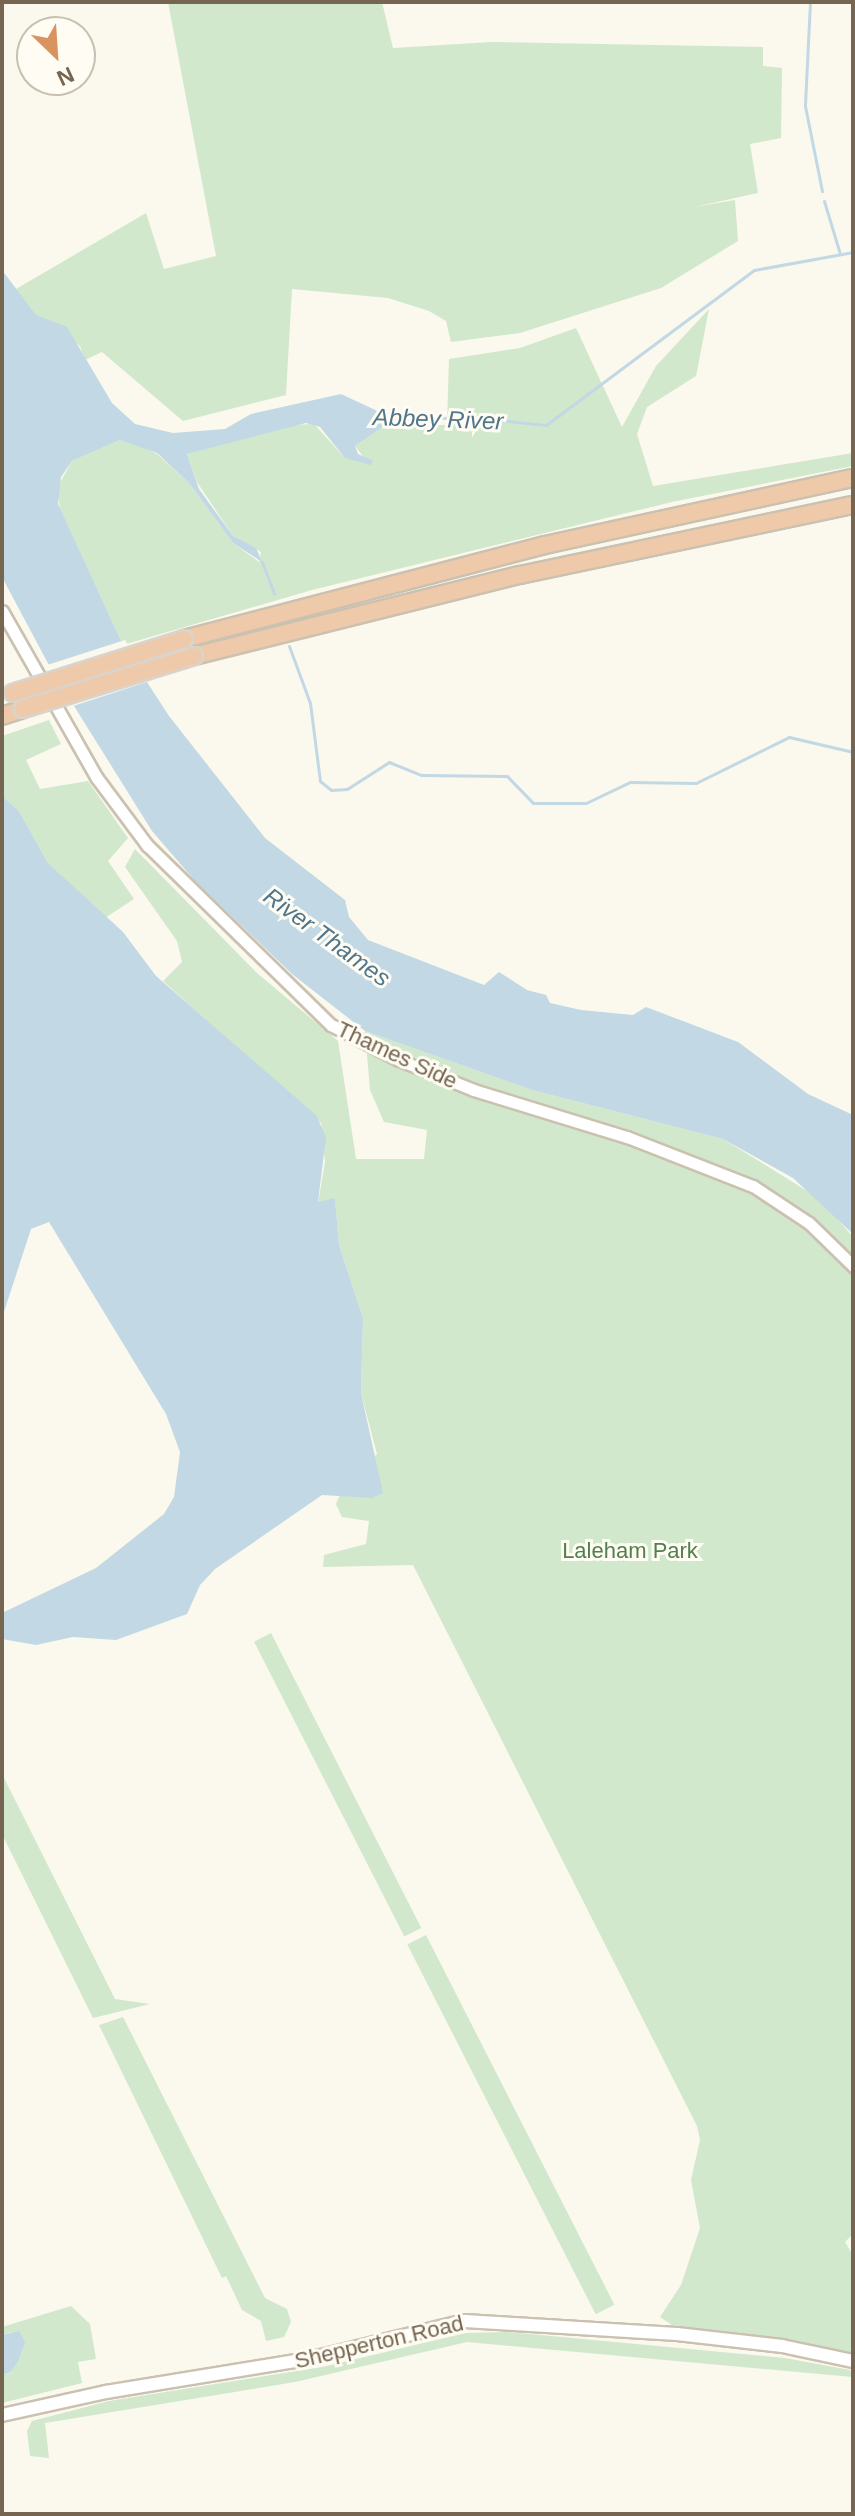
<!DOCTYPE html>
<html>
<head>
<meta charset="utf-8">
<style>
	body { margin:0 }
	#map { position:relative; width:855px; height:2516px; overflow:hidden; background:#fbf8ed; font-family:Arial,sans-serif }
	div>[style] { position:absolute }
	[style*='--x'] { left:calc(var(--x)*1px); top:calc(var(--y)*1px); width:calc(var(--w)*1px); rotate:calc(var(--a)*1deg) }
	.green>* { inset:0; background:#d1e8cc; transform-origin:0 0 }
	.water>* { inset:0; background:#c2d8e4 }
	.pier>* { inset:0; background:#fbf8ed }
	.stream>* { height:3px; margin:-1.5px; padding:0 1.5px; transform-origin:1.5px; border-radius:1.5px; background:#c2d8e4 }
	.roads { filter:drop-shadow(2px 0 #cbc1b0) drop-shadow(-2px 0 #cbc1b0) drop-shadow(0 2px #cbc1b0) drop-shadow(0 -2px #cbc1b0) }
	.tertiary>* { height:11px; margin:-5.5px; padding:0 5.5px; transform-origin:5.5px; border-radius:5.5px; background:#fff }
	.secondary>* { height:12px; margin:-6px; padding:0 6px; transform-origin:6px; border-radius:6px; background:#fff }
	.motorway>* { height:16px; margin:-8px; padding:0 8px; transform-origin:8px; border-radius:8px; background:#efcaaa }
	.bridges { filter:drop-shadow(2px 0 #d8d4ce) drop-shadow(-2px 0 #d8d4ce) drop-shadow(0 2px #d8d4ce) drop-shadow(0 -2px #d8d4ce) }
	.motorway-bridge>* { height:16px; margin:-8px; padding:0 8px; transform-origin:8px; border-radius:8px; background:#efcaaa }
	span { translate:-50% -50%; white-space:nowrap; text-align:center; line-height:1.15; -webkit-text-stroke:6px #fefcf3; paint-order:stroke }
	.street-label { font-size:22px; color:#756551 }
	.park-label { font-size:22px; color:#527f4d }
	.water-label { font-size:24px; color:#50768c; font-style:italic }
	.frame { position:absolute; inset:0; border:4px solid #756551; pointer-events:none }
	.north { position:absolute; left:16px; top:16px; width:80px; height:80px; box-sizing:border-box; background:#fefcf3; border:2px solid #c7c0b2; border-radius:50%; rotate:155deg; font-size:22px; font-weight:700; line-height:32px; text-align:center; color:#756551 }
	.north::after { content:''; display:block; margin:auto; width:28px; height:36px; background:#d8935f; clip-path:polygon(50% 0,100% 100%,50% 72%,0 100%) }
</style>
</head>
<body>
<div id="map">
	<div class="green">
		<div style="clip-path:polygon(168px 2px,382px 2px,393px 48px,492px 42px,763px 47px,763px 66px,782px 68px,781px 138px,750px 144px,758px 193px,694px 207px,735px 200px,738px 241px,661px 288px,520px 333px,451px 342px,446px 321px,429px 311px,388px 298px,292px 289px,286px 395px,183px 421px,102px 352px,85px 360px,80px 346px,36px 316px,16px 289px,146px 213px,164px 269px,216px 256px)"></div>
		<div style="clip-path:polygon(709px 309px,696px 376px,647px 407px,637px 434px,653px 486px,853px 453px,853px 466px,672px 502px,312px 590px,123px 645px,60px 509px,57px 488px,72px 461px,120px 440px,136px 443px,157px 454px,189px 483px,233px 543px,259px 562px,261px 552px,233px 536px,197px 482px,187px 454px,288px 425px,314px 424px,345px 458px,365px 459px,355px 446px,386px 425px,447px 425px,449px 359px,520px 348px,576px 328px,622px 427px,656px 366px)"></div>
		<div style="clip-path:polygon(49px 720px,61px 744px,26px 760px,40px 789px,88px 781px,128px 838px,108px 861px,134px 899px,105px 918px,48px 863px,19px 811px,2px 796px,2px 736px)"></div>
		<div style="clip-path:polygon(135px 849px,257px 973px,338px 1041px,356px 1159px,424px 1159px,427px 1130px,384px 1122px,370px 1090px,365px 1031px,532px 1090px,723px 1139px,820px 1199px,853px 1237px,853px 2234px,845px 2242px,853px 2255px,853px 2354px,672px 2325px,660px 2317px,681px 2285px,700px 2228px,691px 2180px,700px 2140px,697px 2126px,413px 1565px,323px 1567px,324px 1555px,366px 1544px,369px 1521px,342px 1517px,336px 1504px,343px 1488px,377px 1454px,361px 1393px,363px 1318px,339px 1245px,335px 1199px,318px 1203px,325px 1162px,321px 1123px,163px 981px,182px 962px,177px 941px,125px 867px)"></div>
		<div style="left:271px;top:1633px;width:331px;height:19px;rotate:63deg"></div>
		<div style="clip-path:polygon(2px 1774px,115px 1999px,150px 2004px,93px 2018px,2px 1834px)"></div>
		<div style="left:426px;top:1935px;width:415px;height:21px;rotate:63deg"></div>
		<div style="clip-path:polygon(123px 2017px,265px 2298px,287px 2309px,291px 2322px,284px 2337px,266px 2341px,261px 2321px,242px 2310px,226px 2276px,222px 2278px,99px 2025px)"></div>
		<div style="clip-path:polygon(71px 2306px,90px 2324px,96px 2359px,78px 2362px,82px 2383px,2px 2403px,2px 2375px,12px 2372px,12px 2332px,2px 2335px,2px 2327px)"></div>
		<div style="clip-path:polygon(507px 2332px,785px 2358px,850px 2370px,853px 2377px,467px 2342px,295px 2382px,45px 2423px,49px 2458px,30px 2456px,27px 2431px,32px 2421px,109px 2401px,322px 2367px,466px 2333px)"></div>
	</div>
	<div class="water">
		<div style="clip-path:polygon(2px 270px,36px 315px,67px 327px,112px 403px,135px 424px,173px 433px,225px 429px,251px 414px,341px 394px,386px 415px,386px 425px,355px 446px,358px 454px,373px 461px,371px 465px,345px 458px,320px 427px,306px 423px,187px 454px,199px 489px,233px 536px,256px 548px,262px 562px,233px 543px,189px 483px,157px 453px,120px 440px,72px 461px,61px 477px,58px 504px,123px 645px,169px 716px,265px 838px,345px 900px,349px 917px,368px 940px,484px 985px,499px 972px,527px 990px,546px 995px,550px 1003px,581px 1010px,633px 1015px,646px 1007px,738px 1042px,808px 1094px,853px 1115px,853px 1234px,793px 1178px,723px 1139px,532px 1090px,365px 1031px,292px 974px,195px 881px,152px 831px,51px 669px,2px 577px)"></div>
		<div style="clip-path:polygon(2px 796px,19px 811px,48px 863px,123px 932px,156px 976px,316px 1115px,326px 1137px,318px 1202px,335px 1198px,339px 1245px,363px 1318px,361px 1393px,383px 1493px,372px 1498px,322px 1495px,215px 1569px,200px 1585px,187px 1614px,116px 1640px,73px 1637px,36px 1645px,2px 1639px,2px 1613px,96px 1568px,164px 1514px,174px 1497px,180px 1452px,166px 1414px,49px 1222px,31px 1229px,2px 1318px)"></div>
		<div style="clip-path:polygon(19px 2331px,25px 2342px,18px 2361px,11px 2372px,2px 2375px,2px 2335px)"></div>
	</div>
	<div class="pier">
		<div style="clip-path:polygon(125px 640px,150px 681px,70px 707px,44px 666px)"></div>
	</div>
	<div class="stream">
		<div style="--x:810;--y:2;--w:104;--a:92.8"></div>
		<div style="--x:805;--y:106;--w:87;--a:78.7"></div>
		<div style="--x:824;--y:201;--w:55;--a:73.2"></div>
		<div style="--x:382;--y:420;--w:88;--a:-2"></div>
		<div style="--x:470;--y:417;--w:76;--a:6"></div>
		<div style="--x:546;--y:425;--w:259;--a:-36.7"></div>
		<div style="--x:754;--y:270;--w:101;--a:-10.3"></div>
		<div style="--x:262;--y:562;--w:34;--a:69"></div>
		<div style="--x:289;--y:646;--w:61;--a:69.8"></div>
		<div style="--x:310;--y:703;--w:79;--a:82.7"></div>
		<div style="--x:320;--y:781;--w:14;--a:39"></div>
		<div style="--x:331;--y:790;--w:16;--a:-4"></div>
		<div style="--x:347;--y:789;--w:50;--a:-32.7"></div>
		<div style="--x:389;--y:762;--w:35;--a:22"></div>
		<div style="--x:422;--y:775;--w:85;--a:0.7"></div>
		<div style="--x:507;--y:776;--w:37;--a:46"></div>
		<div style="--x:533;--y:803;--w:53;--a:0"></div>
		<div style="--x:586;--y:803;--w:49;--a:-25.5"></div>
		<div style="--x:630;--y:782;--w:66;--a:0.9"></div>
		<div style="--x:696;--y:783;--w:104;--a:-26.3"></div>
		<div style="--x:789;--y:737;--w:66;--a:13.2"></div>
	</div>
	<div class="roads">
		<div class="tertiary">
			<div style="--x:2;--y:611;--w:192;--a:60.4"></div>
			<div style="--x:97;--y:778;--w:84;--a:53.3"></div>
			<div style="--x:147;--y:845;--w:257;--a:44.4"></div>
			<div style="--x:331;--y:1025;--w:76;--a:27.2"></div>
			<div style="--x:399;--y:1060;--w:81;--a:21.8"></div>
			<div style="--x:474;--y:1090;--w:160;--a:17.1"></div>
			<div style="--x:627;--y:1137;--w:135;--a:21.3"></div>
			<div style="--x:753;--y:1186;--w:67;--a:33.5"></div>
			<div style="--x:809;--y:1223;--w:62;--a:44.3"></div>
		</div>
		<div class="secondary">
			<div style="--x:2;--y:2415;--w:107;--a:-12.5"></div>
			<div style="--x:106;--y:2392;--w:205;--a:-9.3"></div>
			<div style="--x:308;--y:2359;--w:162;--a:-13.6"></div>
			<div style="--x:465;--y:2321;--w:212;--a:3.5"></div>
			<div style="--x:677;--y:2334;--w:106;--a:6.5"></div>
			<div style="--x:782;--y:2346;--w:73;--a:11.9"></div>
		</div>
		<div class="motorway">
			<div style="--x:184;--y:639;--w:373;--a:-14.6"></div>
			<div style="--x:545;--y:545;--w:315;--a:-12.3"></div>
			<div style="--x:194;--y:656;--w:336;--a:-14"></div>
			<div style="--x:520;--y:575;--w:340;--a:-11.9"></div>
			<div style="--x:2;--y:716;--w:22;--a:-18"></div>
		</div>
	</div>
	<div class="bridges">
		<div class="motorway-bridge">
			<div style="--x:13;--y:693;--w:179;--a:-17.5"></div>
			<div style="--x:23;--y:709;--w:179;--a:-17.2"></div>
		</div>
	</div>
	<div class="street-label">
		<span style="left:397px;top:1055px;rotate:25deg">Thames Side</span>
		<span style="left:379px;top:2342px;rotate:-13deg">Shepperton Road</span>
	</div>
	<div class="park-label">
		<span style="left:630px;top:1551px">Laleham Park</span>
	</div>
	<div class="water-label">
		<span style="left:438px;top:419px;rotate:2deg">Abbey River</span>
		<span style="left:327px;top:937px;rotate:36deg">River Thames</span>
	</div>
	<div class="frame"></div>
	<div class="north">N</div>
</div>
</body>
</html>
